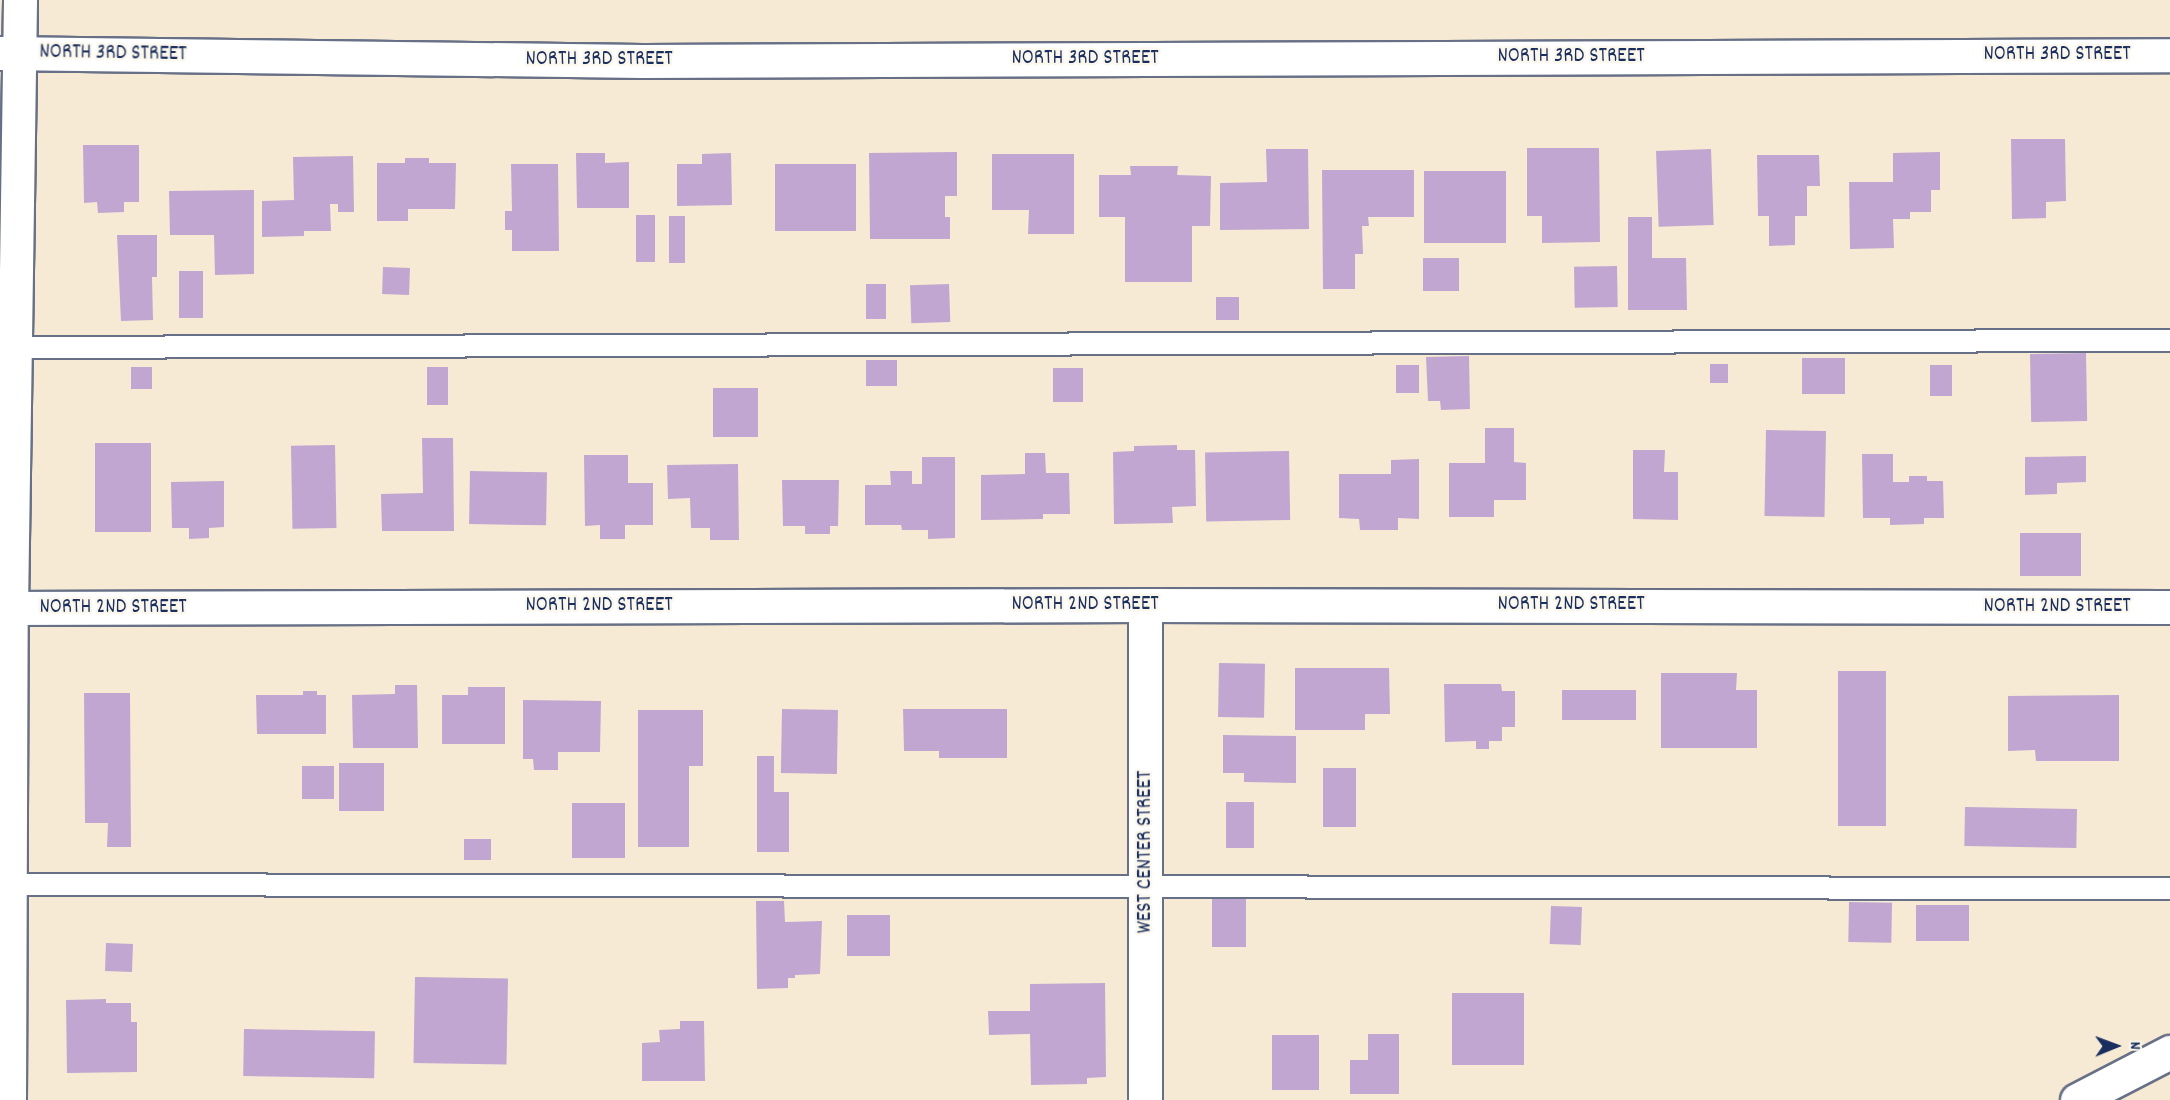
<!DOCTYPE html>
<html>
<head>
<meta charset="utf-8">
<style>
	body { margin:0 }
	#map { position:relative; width:2170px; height:1100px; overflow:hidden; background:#f6ead4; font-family:Dekko,sans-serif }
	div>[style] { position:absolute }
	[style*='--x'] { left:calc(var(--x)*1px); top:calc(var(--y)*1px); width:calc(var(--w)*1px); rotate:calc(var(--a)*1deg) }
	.building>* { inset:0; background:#c0a6d1; transform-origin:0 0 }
	.roads { filter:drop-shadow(2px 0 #687087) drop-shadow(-2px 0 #687087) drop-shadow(0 2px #687087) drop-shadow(0 -2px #687087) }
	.lane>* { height:21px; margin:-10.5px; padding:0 10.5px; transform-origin:10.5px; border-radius:10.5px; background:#fff }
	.street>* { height:33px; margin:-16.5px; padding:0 16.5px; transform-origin:16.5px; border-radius:16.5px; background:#fff }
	span { translate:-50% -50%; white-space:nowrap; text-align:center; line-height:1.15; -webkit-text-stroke:5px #fbf7ec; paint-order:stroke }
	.street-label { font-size:21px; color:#1b2f5e }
	.north { position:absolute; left:2086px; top:1016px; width:60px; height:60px; -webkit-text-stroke:4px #fbf7ec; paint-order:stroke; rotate:89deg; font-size:16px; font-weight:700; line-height:24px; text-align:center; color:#1b2f5e }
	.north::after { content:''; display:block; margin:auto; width:21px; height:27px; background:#1b2f5e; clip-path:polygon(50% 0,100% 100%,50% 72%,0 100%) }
</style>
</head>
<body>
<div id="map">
	<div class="building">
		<div style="clip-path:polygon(2011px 139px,2065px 139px,2066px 201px,2046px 202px,2046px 218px,2012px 219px)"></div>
		<div style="clip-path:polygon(83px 145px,139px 145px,139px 202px,124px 202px,124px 212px,98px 213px,97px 202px,84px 203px)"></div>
		<div style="clip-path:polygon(1527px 148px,1599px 148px,1600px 242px,1542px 243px,1542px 216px,1527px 216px)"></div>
		<div style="clip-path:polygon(1266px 149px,1308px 149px,1309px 229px,1220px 230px,1220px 183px,1267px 182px)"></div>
		<div style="left:1711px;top:149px;width:76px;height:55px;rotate:88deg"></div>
		<div style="clip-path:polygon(957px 152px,957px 196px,945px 196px,945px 217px,950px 217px,950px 239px,870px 239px,869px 153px)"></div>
		<div style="clip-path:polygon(1940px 152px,1940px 190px,1931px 190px,1931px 212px,1910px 212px,1910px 219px,1893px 219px,1894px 248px,1850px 249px,1849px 182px,1893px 182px,1893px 153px)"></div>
		<div style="clip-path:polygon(576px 153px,605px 153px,605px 163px,629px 162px,629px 208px,577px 208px)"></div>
		<div style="clip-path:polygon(731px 153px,732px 205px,677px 206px,677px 164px,702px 164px,702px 154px)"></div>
		<div style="clip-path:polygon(992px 154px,1074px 154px,1074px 234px,1028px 234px,1029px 210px,992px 210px)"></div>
		<div style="clip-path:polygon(1757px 155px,1819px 155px,1820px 186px,1807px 186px,1807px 216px,1795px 216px,1795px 245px,1769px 246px,1769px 216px,1758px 216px)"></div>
		<div style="clip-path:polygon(353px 156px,354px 212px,338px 212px,338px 204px,330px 204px,331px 231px,304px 231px,304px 236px,262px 237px,262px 201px,294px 200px,293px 157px)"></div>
		<div style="clip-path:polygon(405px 158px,429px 158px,429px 163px,456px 163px,455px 209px,408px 209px,408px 221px,377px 221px,377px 163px,405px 163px)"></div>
		<div style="clip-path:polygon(511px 164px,558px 164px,559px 251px,512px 251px,512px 230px,505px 230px,505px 211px,512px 211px)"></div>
		<div style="left:856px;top:164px;width:67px;height:81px;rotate:90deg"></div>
		<div style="clip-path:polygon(1130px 166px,1178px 166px,1177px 175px,1211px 176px,1210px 226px,1192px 226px,1192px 282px,1125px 282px,1125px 217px,1099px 217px,1099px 175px,1131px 175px)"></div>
		<div style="clip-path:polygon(1322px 170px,1414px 170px,1414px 217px,1368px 217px,1369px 226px,1362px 226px,1363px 254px,1355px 254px,1355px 289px,1323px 289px)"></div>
		<div style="left:1424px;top:171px;width:82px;height:72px"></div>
		<div style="clip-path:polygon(254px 190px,254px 274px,215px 275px,214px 235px,170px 235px,169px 191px)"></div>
		<div style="left:655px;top:215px;width:47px;height:19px;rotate:90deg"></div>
		<div style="left:669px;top:216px;width:16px;height:47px"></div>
		<div style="clip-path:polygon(1628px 217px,1652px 217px,1652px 258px,1686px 258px,1687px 310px,1628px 310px)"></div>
		<div style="clip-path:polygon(117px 235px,157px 235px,157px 277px,152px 277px,153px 320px,121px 321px)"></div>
		<div style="left:1423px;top:258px;width:36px;height:33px"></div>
		<div style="left:1617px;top:266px;width:41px;height:43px;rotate:89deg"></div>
		<div style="left:383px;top:267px;width:27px;height:27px;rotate:2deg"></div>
		<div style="left:179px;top:271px;width:24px;height:47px"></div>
		<div style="left:866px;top:284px;width:20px;height:35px"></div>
		<div style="left:949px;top:284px;width:38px;height:39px;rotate:88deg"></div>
		<div style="left:1216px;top:297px;width:23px;height:23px"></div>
		<div style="left:2086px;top:353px;width:68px;height:56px;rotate:89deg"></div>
		<div style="clip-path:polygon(1469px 356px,1470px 409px,1441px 410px,1440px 401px,1428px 401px,1426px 357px)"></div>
		<div style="left:1845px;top:358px;width:36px;height:43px;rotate:90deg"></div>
		<div style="left:866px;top:360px;width:31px;height:26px"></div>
		<div style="left:1710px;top:364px;width:18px;height:19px"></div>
		<div style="left:1396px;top:365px;width:23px;height:28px"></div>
		<div style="left:1930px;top:365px;width:22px;height:31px"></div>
		<div style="left:131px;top:367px;width:21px;height:22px"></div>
		<div style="left:427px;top:367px;width:21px;height:38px"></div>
		<div style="left:1053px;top:368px;width:30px;height:34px"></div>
		<div style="left:713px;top:388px;width:45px;height:49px"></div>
		<div style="clip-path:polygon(1485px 428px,1514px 428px,1514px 462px,1526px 463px,1526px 500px,1494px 500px,1494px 517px,1449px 517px,1449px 463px,1485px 463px)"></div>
		<div style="left:1826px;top:431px;width:86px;height:60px;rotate:91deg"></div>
		<div style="clip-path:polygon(422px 438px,453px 438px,454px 531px,382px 531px,381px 494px,423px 493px)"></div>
		<div style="left:95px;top:443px;width:56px;height:89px"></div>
		<div style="left:335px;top:445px;width:83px;height:44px;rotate:89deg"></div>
		<div style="clip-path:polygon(1177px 445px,1177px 450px,1195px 450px,1196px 506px,1172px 507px,1173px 523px,1114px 524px,1113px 452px,1134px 451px,1134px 446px)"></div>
		<div style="clip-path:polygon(1633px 450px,1665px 450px,1664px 472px,1678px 472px,1678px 520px,1633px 519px)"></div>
		<div style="left:1289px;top:451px;width:69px;height:84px;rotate:89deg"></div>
		<div style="clip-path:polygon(1025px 453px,1045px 453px,1046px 473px,1069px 473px,1070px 514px,1043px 514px,1043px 519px,981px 520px,981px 475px,1025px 474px)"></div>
		<div style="clip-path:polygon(1862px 454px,1893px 454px,1893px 482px,1909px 482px,1909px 476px,1927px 476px,1927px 481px,1943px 481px,1944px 518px,1924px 518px,1924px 524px,1890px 525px,1890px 518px,1863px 518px)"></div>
		<div style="clip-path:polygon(584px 455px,628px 455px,628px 483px,653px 483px,653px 525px,625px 525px,625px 539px,600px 539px,600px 525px,585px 526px)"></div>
		<div style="clip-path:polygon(2086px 456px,2086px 482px,2057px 483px,2057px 494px,2025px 495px,2025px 457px)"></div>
		<div style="clip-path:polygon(922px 457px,955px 457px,955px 538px,928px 539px,928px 530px,902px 530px,901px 525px,865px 525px,865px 485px,891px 485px,890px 471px,912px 471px,912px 484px,922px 484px)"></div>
		<div style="clip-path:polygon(1419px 459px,1419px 519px,1398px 518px,1398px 530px,1360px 530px,1359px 519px,1339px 518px,1339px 474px,1391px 474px,1391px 460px)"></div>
		<div style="clip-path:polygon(738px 464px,739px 540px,710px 540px,710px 528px,691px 528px,690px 498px,668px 499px,667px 465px)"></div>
		<div style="left:470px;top:471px;width:77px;height:53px;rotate:1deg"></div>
		<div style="clip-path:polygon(782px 480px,839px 480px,838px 526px,830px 526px,830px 534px,805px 534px,805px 526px,783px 526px)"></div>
		<div style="clip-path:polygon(224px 481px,224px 527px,209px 528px,209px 538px,189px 539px,189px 528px,172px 528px,171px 482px)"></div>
		<div style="left:2020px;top:533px;width:61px;height:43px"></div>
		<div style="left:1219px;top:663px;width:46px;height:54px;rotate:1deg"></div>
		<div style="clip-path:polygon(1295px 668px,1389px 668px,1390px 714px,1365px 714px,1365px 730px,1295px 730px)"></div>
		<div style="left:1838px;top:671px;width:48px;height:155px"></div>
		<div style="clip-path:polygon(1661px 673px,1737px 673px,1736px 690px,1757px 690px,1757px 748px,1661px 748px)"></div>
		<div style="clip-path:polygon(1444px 684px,1501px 684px,1502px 691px,1515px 691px,1515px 727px,1502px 727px,1502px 741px,1489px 741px,1489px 749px,1476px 749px,1476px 741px,1445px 742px)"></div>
		<div style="clip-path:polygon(395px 685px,417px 685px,418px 748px,353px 748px,352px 695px,395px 694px)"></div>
		<div style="clip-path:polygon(468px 687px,505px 687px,505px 744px,442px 744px,442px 695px,468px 695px)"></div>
		<div style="left:1562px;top:690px;width:74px;height:30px"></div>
		<div style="clip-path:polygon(303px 691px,317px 691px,317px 695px,326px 695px,326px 734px,257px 734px,256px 695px,303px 695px)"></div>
		<div style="clip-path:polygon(84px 693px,130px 693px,131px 847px,107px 847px,108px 823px,85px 823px)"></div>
		<div style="clip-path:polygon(2119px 695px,2119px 761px,2036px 761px,2035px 750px,2008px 751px,2008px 696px)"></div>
		<div style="clip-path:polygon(523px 700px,601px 701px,600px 752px,558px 752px,558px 770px,534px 770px,533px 759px,523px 759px)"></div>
		<div style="left:782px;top:709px;width:56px;height:64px;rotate:1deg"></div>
		<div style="clip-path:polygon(903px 709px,1007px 709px,1007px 758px,939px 758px,939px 751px,904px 751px)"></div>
		<div style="clip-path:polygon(638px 710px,703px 710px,703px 766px,689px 766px,689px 847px,638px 847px)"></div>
		<div style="clip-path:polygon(1223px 735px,1296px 736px,1296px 783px,1244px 782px,1244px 773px,1223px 773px)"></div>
		<div style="clip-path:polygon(757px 756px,774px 756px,774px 792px,789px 792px,789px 852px,757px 852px)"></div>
		<div style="left:339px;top:763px;width:45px;height:48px"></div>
		<div style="left:302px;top:766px;width:32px;height:33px"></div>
		<div style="left:1323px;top:768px;width:33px;height:59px"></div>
		<div style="left:1226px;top:802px;width:28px;height:46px"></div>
		<div style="left:572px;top:803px;width:53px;height:55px"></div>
		<div style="left:1965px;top:807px;width:112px;height:39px;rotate:1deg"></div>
		<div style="left:464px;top:839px;width:27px;height:21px"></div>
		<div style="left:1212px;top:897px;width:34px;height:50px"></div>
		<div style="clip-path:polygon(756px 901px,784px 901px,785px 922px,822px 921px,820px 974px,795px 975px,795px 978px,788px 978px,788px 988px,757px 989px)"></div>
		<div style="left:1849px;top:902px;width:43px;height:40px;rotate:1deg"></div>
		<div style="left:1969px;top:905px;width:36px;height:53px;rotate:90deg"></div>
		<div style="left:1551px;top:906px;width:31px;height:38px;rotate:2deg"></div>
		<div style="left:847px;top:915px;width:43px;height:41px"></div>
		<div style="left:106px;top:943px;width:27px;height:28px;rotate:2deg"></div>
		<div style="left:415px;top:977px;width:93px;height:86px;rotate:1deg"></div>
		<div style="clip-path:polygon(1105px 983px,1106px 1077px,1087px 1078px,1087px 1084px,1031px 1085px,1030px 1034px,989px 1035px,988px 1011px,1030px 1011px,1030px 984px)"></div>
		<div style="left:1452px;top:993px;width:72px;height:72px"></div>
		<div style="clip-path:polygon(106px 999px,106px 1003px,131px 1003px,131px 1022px,137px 1022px,137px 1072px,67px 1073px,66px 1000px)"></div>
		<div style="clip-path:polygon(680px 1021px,704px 1021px,705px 1081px,642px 1081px,642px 1043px,660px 1042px,659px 1030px,680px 1029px)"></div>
		<div style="left:244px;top:1029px;width:131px;height:47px;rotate:1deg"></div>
		<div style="clip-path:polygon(1368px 1034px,1399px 1034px,1399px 1094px,1350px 1094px,1350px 1060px,1368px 1060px)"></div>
		<div style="left:1272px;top:1035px;width:47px;height:55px"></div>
	</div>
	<div class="roads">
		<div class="lane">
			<div style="--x:16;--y:347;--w:2154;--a:-0.19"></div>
			<div style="--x:0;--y:884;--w:2170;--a:0.11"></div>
		</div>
		<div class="street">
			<div style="--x:0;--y:53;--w:642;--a:0.71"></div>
			<div style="--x:642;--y:61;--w:1528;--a:-0.22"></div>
			<div style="--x:1145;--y:605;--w:495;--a:90"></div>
			<div style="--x:0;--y:608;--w:1145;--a:-0.15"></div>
			<div style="--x:1145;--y:605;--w:1025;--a:0.11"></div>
			<div style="--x:9;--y:1100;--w:492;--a:-89.8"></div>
			<div style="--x:11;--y:608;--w:608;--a:-89.15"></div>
			<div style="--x:2077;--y:1100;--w:105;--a:-27.3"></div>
		</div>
	</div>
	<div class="street-label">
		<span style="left:113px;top:54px;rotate:1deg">NORTH 3RD STREET</span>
		<span style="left:2057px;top:55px">NORTH 3RD STREET</span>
		<span style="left:1571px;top:57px">NORTH 3RD STREET</span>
		<span style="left:1085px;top:59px">NORTH 3RD STREET</span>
		<span style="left:599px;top:60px">NORTH 3RD STREET</span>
		<span style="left:1085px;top:605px">NORTH 2ND STREET</span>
		<span style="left:1571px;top:605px">NORTH 2ND STREET</span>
		<span style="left:599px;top:606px">NORTH 2ND STREET</span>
		<span style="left:2057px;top:607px">NORTH 2ND STREET</span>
		<span style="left:113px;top:608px">NORTH 2ND STREET</span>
		<span style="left:1146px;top:852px;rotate:-90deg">WEST CENTER STREET</span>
	</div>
	<div class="north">N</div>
</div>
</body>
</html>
